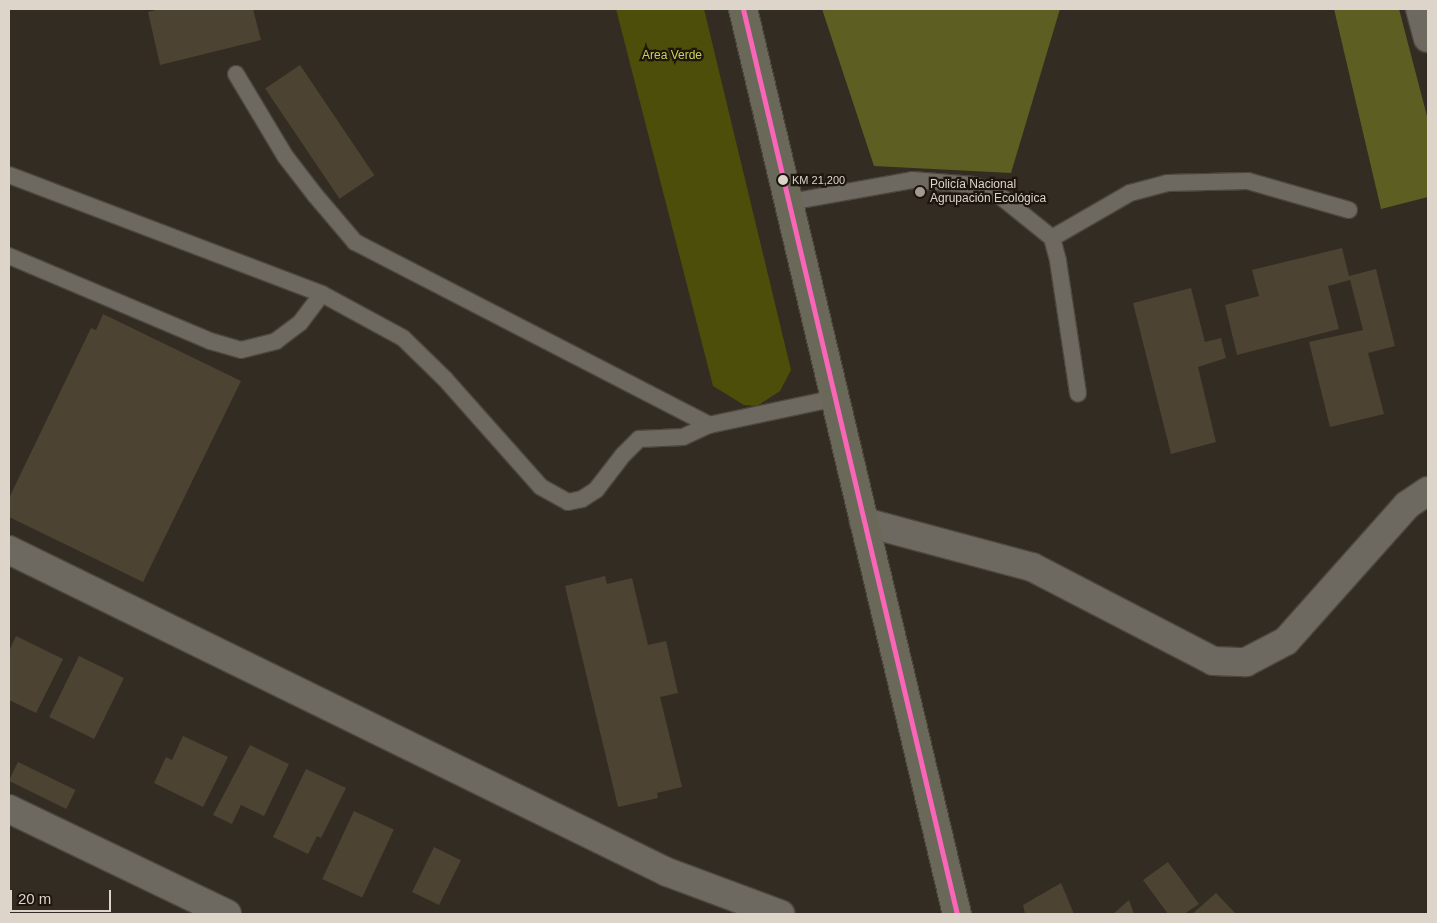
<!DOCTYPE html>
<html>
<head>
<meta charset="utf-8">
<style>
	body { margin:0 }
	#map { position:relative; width:1437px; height:923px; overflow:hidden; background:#332c23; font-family:Helvetica,sans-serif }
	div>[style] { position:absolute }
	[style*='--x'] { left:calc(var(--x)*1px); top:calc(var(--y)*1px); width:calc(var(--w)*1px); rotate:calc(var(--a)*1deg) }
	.green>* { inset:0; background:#4d4e09 }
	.forest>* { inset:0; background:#5d5e22 }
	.building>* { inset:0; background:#4d4332; transform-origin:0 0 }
	.roads { filter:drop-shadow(1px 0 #4d473e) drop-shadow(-1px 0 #4d473e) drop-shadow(0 1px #4d473e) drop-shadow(0 -1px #4d473e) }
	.lane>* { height:16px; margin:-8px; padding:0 8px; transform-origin:8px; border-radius:8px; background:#6d6860 }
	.street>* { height:28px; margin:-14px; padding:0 14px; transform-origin:14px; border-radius:14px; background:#6d6860 }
	.primary>* { height:28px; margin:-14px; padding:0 14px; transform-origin:14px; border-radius:14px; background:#6a6859 }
	.bus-1>* { height:5px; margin:-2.5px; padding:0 2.5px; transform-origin:2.5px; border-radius:2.5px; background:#fa66b7 }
	.dots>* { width:14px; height:14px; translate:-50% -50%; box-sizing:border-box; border:2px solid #1c160f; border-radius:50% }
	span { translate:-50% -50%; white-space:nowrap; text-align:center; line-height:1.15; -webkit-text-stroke:4.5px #1c160f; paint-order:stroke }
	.bus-label { font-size:11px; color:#ddd4ca }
	.left { translate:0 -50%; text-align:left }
	.park-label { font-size:12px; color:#cbd058 }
	.poi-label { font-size:12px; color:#ddd4ca }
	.frame { position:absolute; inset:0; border:10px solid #ddd4ca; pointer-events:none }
	.scale { position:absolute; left:10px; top:890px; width:101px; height:22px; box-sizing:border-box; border:2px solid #ddd4ca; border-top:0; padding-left:6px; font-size:15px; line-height:18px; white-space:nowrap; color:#ddd4ca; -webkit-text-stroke:4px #1c160f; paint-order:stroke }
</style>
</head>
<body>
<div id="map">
	<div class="green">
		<div style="clip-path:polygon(616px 9px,704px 9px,791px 370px,780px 391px,757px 406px,744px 405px,713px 386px)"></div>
	</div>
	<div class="forest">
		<div style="clip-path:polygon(822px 9px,1060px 9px,1011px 173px,874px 166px)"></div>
		<div style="clip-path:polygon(1334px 9px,1399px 9px,1428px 120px,1428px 197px,1381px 209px)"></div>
	</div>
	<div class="building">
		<div style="clip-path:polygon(160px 9px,253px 9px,261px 40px,160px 65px,148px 12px)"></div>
		<div style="left:300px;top:65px;width:133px;height:42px;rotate:56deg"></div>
		<div style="clip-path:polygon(1342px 248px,1349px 276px,1376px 269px,1395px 346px,1368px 353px,1384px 414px,1330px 427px,1309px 342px,1363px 330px,1350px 280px,1328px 286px,1339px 329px,1237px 355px,1225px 305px,1259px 296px,1252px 270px)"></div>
		<div style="clip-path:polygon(1191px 288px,1205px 342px,1221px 338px,1226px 358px,1198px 367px,1216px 442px,1171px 454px,1133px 303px)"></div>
		<div style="clip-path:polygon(103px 314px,241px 381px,143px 582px,9px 517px,9px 498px,91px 328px,96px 330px)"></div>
		<div style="clip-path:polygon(605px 576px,607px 584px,632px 578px,648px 645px,666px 641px,678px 693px,660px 697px,682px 787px,657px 793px,658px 798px,618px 807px,565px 586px)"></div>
		<div style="clip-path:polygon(16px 636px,63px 659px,36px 713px,9px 700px,9px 651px)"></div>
		<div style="left:79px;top:656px;width:50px;height:68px;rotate:26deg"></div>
		<div style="clip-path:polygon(183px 736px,228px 757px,203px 807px,154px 783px,166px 757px,172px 760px)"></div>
		<div style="clip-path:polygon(250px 745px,289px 764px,264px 816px,241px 805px,232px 824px,213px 815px)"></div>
		<div style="left:18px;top:762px;width:64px;height:21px;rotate:26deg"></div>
		<div style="clip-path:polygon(306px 769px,346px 788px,321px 838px,317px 836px,308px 854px,273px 837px)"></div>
		<div style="left:354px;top:811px;width:44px;height:75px;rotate:25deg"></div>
		<div style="left:434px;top:847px;width:30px;height:50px;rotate:26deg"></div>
		<div style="clip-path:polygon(1168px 862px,1199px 904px,1184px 914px,1168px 914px,1143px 880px)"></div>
		<div style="clip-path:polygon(1061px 883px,1074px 914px,1025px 914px,1023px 905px)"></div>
		<div style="clip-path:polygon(1216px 893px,1236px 914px,1192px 914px)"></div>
		<div style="clip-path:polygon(1129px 900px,1134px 914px,1113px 914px)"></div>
	</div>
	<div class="roads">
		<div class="lane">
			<div style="--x:236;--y:74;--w:96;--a:59.1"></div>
			<div style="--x:285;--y:156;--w:49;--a:52.4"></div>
			<div style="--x:315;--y:195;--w:62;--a:49.6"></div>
			<div style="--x:355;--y:242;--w:399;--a:27.3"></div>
			<div style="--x:9;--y:175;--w:335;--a:20.8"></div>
			<div style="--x:322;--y:294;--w:92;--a:28.5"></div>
			<div style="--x:403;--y:338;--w:59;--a:44.3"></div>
			<div style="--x:445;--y:379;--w:144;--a:48.4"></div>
			<div style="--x:541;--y:487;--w:31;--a:29"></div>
			<div style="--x:568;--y:502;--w:14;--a:-12"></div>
			<div style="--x:582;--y:499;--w:17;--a:-33"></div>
			<div style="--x:596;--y:490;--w:44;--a:-52.4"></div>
			<div style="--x:623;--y:455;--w:23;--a:-45"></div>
			<div style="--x:639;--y:439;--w:44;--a:-2.6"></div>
			<div style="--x:683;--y:437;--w:29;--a:-25"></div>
			<div style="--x:709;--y:425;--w:130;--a:-12"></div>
			<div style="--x:790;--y:202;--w:124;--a:-10.2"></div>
			<div style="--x:912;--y:180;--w:62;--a:4.6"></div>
			<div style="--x:974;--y:185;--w:28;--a:23"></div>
			<div style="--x:1000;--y:196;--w:67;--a:38.9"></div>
			<div style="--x:1052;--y:238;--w:24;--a:75"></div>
			<div style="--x:1058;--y:261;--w:134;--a:81.4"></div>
			<div style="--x:1052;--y:238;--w:90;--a:-30"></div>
			<div style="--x:1130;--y:193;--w:38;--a:-15"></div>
			<div style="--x:1167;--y:183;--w:81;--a:-1.4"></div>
			<div style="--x:1248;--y:181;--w:105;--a:16"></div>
			<div style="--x:9;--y:256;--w:218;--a:22.9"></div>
			<div style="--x:210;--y:341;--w:32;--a:16"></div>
			<div style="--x:241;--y:350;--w:36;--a:-14"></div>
			<div style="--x:276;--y:341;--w:30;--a:-37"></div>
			<div style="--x:300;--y:323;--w:36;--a:-53"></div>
		</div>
		<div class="street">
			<div style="--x:1420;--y:9;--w:30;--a:75"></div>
			<div style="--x:864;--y:522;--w:174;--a:15"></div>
			<div style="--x:1032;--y:567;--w:204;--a:27.4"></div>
			<div style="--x:1213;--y:661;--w:33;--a:2"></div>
			<div style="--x:1246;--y:662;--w:45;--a:-27.7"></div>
			<div style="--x:1286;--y:641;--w:182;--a:-48.3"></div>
			<div style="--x:1407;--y:505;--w:25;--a:-34"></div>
			<div style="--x:9;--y:550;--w:733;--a:26.08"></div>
			<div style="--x:667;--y:872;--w:121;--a:20.4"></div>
			<div style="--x:9;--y:809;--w:242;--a:25.7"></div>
		</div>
		<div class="primary">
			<div style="--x:743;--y:9;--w:930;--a:76.7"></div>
		</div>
	</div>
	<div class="bus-1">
		<div style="--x:743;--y:9;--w:930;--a:76.7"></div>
	</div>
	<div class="dots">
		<div style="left:783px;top:180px;background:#ddd4ca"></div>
		<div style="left:920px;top:192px;background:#a29990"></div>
	</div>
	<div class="bus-label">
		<span class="left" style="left:792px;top:180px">KM 21,200</span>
	</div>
	<div class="park-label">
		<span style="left:672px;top:56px">Area Verde</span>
	</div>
	<div class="poi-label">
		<span class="left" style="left:930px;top:192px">Policía Nacional<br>Agrupación Ecológica</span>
	</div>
	<div class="frame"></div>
	<div class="scale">20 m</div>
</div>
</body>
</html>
